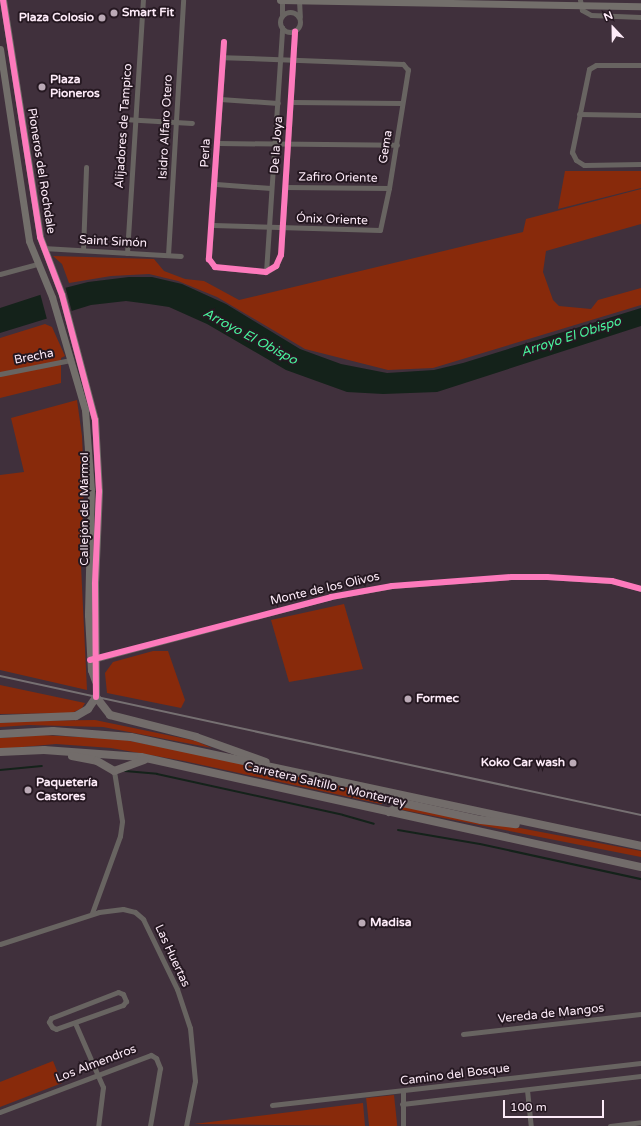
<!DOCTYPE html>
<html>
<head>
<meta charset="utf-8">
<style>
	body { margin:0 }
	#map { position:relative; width:641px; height:1126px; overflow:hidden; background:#40303c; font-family:"Varela Round",sans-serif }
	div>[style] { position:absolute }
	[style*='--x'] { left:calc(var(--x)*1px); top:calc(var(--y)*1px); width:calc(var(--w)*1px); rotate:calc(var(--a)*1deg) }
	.green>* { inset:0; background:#882a0b; transform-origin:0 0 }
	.water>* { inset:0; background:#14221a }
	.pier>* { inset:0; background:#40303c; transform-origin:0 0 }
	.stream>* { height:2px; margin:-1px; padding:0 1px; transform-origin:1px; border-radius:1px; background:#14221a }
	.street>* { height:5px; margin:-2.5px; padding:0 2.5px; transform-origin:2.5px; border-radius:2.5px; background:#686461 }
	.street>.ring { margin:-2.5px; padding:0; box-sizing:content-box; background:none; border:5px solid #686461; border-radius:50% }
	.secondary>* { height:7px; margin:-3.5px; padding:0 3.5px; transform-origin:3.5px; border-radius:3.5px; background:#736f6b }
	.primary>* { height:8px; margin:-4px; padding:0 4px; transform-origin:4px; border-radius:4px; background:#726c6a }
	.rail>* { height:2px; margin:-1px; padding:0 1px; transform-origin:1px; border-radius:1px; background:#767072 }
	.cycleway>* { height:6px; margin:-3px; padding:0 3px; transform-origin:3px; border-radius:3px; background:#fd7abc }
	.dots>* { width:11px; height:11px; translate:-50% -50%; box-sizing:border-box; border:2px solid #251821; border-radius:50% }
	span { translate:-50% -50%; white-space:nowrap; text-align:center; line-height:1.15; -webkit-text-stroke:4px #251821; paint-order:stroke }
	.poi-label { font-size:12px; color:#fdebf8; font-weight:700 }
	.left { translate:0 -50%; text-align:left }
	.right { translate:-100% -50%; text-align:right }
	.street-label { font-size:12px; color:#fdebf8 }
	.water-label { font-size:13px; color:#49f49d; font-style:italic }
	.north { position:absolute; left:593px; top:8px; width:40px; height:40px; -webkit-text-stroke:3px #251821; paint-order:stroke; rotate:338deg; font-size:11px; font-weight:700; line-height:16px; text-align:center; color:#fdebf8 }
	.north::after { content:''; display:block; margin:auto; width:14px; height:18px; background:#fdebf8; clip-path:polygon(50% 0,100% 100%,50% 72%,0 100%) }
	.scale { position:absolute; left:503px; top:1100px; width:101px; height:18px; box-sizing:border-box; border:2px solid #fdebf8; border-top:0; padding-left:5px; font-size:12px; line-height:14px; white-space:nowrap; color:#fdebf8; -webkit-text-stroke:3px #251821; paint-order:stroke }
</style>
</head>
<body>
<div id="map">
	<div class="green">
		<div style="clip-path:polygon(565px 171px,641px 171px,641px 188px,558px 209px)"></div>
		<div style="clip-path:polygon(641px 189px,641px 224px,546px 251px,543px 272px,553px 300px,559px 306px,591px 309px,598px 300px,641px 288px,641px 305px,433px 368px,388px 370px,305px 349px,217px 297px,178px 281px,149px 274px,111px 276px,69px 283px,62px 264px,53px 256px,154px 259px,164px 271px,185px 279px,204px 281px,239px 300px,523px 232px,526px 219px)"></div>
		<div style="clip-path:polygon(45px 324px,52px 327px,65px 356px,61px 358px,61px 383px,0 398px,0 338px)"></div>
		<div style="clip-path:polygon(77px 400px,82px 436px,84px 482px,81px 566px,87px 690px,0 670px,0 475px,24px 472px,11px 418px)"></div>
		<div style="clip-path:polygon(344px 604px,363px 669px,289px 682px,271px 620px)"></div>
		<div style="clip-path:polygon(153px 651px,168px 651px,185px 700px,181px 708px,107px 693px,105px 673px,113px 662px)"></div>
		<div style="clip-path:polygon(0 685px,85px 703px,82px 708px,72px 713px,0 714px)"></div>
		<div style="clip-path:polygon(95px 720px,196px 741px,212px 748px,103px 727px,29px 725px,0 727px,0 723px,24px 721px)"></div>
		<div style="clip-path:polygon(39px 735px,120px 739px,212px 757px,397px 799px,387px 800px,381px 804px,184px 761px,111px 748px,56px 744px,0 749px,0 738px)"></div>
		<div style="clip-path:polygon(404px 806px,641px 851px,641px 857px,398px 809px)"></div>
		<div style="clip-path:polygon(53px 1061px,62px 1083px,0 1107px,0 1082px)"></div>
		<div style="left:394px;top:1095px;width:31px;height:28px;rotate:84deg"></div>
		<div style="clip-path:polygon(363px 1103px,365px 1126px,194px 1124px)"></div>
	</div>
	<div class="water">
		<div style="clip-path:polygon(129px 277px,152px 277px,182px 284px,226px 304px,300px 349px,341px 364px,387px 373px,434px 370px,463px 363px,641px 308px,641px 326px,437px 392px,383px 394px,347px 392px,286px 370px,207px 324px,169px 307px,149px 304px,126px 301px,91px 305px,0 333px,0 308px,49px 292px,88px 282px)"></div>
	</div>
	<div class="pier">
		<div style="left:65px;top:286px;width:28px;height:26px;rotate:75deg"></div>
	</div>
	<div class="stream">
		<div style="--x:0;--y:770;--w:42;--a:-5.4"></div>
		<div style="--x:125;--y:771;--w:32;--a:5"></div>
		<div style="--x:157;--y:774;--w:190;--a:12.4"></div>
		<div style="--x:343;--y:815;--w:32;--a:16"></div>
		<div style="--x:398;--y:830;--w:83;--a:9.7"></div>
		<div style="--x:480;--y:844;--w:165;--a:12.3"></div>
	</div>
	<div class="street">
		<div style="--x:282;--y:0;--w:15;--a:90"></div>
		<div style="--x:299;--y:0;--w:17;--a:87"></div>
		<div style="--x:580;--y:0;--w:10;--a:79"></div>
		<div style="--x:582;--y:10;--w:10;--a:29"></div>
		<div style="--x:591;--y:15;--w:50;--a:2.3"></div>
		<div class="ring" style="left:280px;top:12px;width:15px;height:15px"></div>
		<div style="--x:224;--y:42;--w:218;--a:94"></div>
		<div style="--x:209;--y:259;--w:10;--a:53"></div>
		<div style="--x:215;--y:267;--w:51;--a:5.6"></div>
		<div style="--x:266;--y:272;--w:12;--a:-31"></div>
		<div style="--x:276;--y:266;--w:12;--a:-66"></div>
		<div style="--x:281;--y:255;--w:224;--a:-86.4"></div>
		<div style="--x:641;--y:65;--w:45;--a:180"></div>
		<div style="--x:596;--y:65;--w:8;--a:150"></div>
		<div style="--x:589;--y:69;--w:85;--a:101.6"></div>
		<div style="--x:572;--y:152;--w:9;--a:63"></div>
		<div style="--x:576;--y:160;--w:9;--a:32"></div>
		<div style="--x:584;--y:165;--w:57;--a:-1"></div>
		<div style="--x:220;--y:99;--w:58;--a:3.9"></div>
		<div style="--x:291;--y:102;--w:111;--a:0.5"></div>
		<div style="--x:579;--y:114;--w:62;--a:0.9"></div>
		<div style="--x:123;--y:119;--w:69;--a:3.3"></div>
		<div style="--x:218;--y:143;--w:179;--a:0.6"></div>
		<div style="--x:216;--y:184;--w:55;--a:4.2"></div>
		<div style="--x:285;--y:187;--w:104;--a:0.6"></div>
		<div style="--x:213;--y:225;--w:167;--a:1.7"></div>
		<div style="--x:380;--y:230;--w:43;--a:-77.9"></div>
		<div style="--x:389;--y:188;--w:120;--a:-80.9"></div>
		<div style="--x:408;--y:70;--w:8;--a:-130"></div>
		<div style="--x:403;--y:64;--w:179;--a:-177.8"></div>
		<div style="--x:43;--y:248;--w:138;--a:3.3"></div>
		<div style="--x:83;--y:250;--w:83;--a:-87.9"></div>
		<div style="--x:127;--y:253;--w:254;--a:-86.4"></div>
		<div style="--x:168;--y:255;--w:255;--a:-86.6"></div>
		<div style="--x:266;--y:272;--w:245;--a:-86.2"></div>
		<div style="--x:0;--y:274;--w:38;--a:-15"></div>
		<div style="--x:0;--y:374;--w:72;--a:-11.2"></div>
		<div style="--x:93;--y:660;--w:246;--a:-14.8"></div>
		<div style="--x:331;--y:597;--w:62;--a:-10.2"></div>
		<div style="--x:392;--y:586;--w:120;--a:-4.3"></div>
		<div style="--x:512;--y:577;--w:35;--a:0"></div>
		<div style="--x:547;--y:577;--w:65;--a:3.5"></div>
		<div style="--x:612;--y:581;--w:30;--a:15"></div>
		<div style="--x:92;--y:913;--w:82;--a:-70"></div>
		<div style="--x:120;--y:836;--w:15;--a:-82"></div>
		<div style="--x:122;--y:821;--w:51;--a:-99.1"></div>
		<div style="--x:0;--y:944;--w:104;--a:-17.9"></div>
		<div style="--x:99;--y:912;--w:24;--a:-7"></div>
		<div style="--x:123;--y:909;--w:12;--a:14"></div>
		<div style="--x:135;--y:912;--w:11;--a:41"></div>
		<div style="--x:143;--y:919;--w:78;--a:64.1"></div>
		<div style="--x:177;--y:989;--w:41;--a:71.6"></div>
		<div style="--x:190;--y:1028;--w:53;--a:84.6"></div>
		<div style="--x:195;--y:1081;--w:46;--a:101.3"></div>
		<div style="--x:118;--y:992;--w:5;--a:22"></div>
		<div style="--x:123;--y:994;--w:8;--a:67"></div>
		<div style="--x:126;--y:1001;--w:5;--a:127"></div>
		<div style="--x:123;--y:1005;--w:71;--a:160.3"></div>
		<div style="--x:56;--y:1029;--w:4;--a:-153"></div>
		<div style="--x:52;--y:1027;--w:6;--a:-121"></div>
		<div style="--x:49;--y:1022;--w:4;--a:-63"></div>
		<div style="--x:51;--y:1018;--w:72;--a:-21.2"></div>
		<div style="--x:75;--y:1023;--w:70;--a:66.4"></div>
		<div style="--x:103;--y:1087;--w:39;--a:97"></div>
		<div style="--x:463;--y:1034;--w:179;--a:-6.4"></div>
		<div style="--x:527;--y:1090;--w:36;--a:84"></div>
		<div style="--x:403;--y:1091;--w:35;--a:90"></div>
		<div style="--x:402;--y:1104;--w:241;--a:-6.7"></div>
		<div style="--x:272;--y:1105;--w:371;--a:-6.5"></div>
		<div style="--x:0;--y:1112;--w:161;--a:-20.7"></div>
		<div style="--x:151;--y:1055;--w:6;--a:31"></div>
		<div style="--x:156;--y:1058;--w:11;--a:68"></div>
		<div style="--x:160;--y:1068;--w:59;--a:99.8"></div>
		<div style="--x:610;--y:1126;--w:31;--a:-7"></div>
	</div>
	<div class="secondary">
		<div style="--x:3;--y:0;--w:240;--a:81.1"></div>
		<div style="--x:40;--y:237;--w:62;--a:69.2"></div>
		<div style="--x:62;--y:295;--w:129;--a:75.2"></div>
		<div style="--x:95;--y:420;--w:71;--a:86.8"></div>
		<div style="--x:99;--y:491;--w:93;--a:92.5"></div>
		<div style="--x:95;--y:584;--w:113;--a:89.5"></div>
		<div style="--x:280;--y:0;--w:361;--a:1"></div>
		<div style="--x:0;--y:49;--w:194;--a:81.4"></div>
		<div style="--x:29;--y:241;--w:61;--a:67.7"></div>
		<div style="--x:52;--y:297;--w:118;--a:73.7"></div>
		<div style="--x:85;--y:410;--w:80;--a:85.7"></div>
		<div style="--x:91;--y:490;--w:125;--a:91.4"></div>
		<div style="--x:88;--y:615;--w:55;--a:86.9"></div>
		<div style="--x:91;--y:670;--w:12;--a:70"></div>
	</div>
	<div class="primary">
		<div style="--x:0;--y:719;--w:76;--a:-2.3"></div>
		<div style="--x:76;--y:716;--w:14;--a:-30"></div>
		<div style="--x:88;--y:709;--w:14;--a:-56"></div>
		<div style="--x:96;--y:697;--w:23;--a:52"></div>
		<div style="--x:110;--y:715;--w:89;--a:14.3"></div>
		<div style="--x:196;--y:737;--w:74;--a:19.7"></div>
		<div style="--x:0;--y:734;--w:53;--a:-3.2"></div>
		<div style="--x:53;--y:731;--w:78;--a:4.4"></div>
		<div style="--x:131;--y:737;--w:522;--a:12.06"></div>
		<div style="--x:0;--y:752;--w:44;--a:-2.6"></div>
		<div style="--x:44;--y:750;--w:97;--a:4.1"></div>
		<div style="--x:141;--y:757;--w:512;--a:12.41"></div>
		<div style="--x:72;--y:756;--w:25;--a:11"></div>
		<div style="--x:97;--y:761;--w:20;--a:30"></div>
		<div style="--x:114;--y:771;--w:32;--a:-20"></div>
		<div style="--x:389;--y:812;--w:17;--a:-33"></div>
		<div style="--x:403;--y:803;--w:80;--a:12.3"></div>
		<div style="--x:481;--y:820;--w:35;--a:7"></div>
	</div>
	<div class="rail">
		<div style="--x:0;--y:676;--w:656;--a:12.24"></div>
	</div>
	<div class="cycleway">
		<div style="--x:3;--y:0;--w:240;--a:81.1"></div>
		<div style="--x:40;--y:237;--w:62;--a:69.2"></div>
		<div style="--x:62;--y:295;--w:129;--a:75.2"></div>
		<div style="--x:95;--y:420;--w:71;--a:86.8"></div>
		<div style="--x:99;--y:491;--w:93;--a:92.5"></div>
		<div style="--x:95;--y:584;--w:113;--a:89.5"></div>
		<div style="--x:224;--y:42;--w:218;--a:94"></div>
		<div style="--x:209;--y:259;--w:10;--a:53"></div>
		<div style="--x:215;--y:267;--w:51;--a:5.6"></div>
		<div style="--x:266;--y:272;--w:12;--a:-31"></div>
		<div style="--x:276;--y:266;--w:12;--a:-66"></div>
		<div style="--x:281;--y:255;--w:224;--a:-86.4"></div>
		<div style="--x:90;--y:660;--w:249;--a:-14.6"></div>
		<div style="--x:331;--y:597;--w:62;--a:-10.2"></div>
		<div style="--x:392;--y:586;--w:120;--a:-4.3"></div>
		<div style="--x:512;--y:577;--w:35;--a:0"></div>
		<div style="--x:547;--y:577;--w:65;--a:3.5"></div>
		<div style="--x:612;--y:581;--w:30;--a:15"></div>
	</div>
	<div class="dots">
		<div style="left:114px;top:13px;background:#bbaab6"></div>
		<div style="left:102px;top:18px;background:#bbaab6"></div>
		<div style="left:42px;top:87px;background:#bbaab6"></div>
		<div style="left:408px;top:699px;background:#bbaab6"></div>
		<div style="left:573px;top:763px;background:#bbaab6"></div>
		<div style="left:28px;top:790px;background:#bbaab6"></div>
		<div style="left:362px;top:923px;background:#bbaab6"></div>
	</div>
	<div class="poi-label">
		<span class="left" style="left:122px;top:13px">Smart Fit</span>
		<span class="right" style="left:94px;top:18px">Plaza Colosio</span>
		<span class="left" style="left:50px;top:87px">Plaza<br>Pioneros</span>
		<span class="left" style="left:416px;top:699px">Formec</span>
		<span class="right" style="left:565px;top:763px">Koko Car wash</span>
		<span class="left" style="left:36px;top:790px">Paquetería<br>Castores</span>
		<span class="left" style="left:370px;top:923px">Madisa</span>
	</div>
	<div class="street-label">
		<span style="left:124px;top:126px;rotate:-86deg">Alijadores de Tampico</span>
		<span style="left:166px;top:127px;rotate:-87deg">Isidro Alfaro Otero</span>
		<span style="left:277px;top:145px;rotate:-86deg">De la Joya</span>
		<span style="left:386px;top:147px;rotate:-81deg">Gema</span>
		<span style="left:206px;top:153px;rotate:-87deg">Perla</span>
		<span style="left:41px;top:171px;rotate:81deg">Pioneros del Rochdale</span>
		<span style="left:338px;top:178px;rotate:1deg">Zafiro Oriente</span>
		<span style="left:332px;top:220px;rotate:2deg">Ónix Oriente</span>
		<span style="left:113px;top:242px;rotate:3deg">Saint Simón</span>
		<span style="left:34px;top:357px;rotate:-11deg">Brecha</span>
		<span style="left:85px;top:509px;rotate:-90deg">Callejón del Mármol</span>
		<span style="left:325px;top:589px;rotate:-13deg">Monte de los Olivos</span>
		<span style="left:325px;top:785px;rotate:13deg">Carretera Saltillo - Monterrey</span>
		<span style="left:172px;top:956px;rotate:65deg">Las Huertas</span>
		<span style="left:551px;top:1014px;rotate:-6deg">Vereda de Mangos</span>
		<span style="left:96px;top:1064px;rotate:-21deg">Los Almendros</span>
		<span style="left:455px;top:1075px;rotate:-7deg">Camino del Bosque</span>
	</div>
	<div class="water-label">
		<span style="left:250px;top:337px;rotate:28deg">Arroyo El Obispo</span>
		<span style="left:571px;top:337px;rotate:-18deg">Arroyo El Obispo</span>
	</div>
	<div class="north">N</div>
	<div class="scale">100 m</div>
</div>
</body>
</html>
